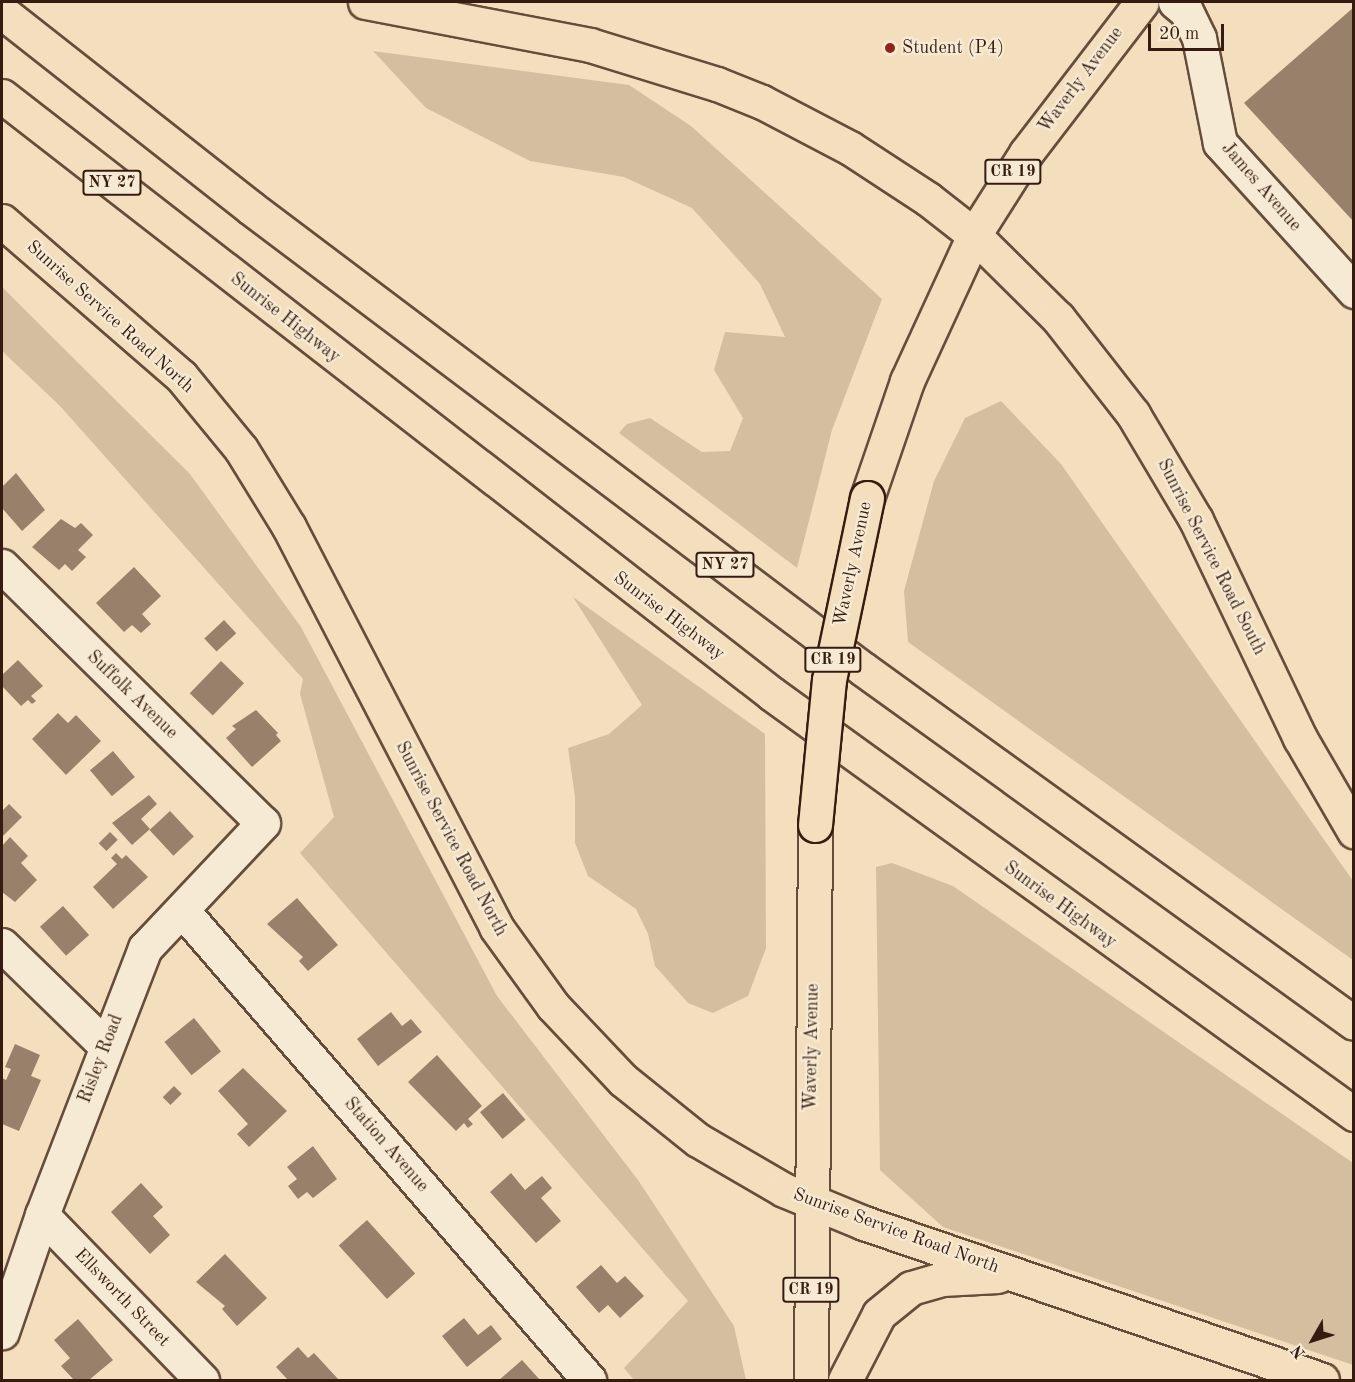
<!DOCTYPE html>
<html>
<head>
<meta charset="utf-8">
<style>
	body { margin:0 }
	#map { position:relative; width:1355px; height:1382px; overflow:hidden; background:#f3dfbd; font-family:"Old Standard TT",serif }
	div>[style] { position:absolute }
	[style*='--x'] { left:calc(var(--x)*1px); top:calc(var(--y)*1px); width:calc(var(--w)*1px); rotate:calc(var(--a)*1deg) }
	.green>* { inset:0; background:#d3bea0 }
	.building>* { inset:0; background:#98816a; transform-origin:0 0 }
	.roads { filter:drop-shadow(2px 0 #654d3b) drop-shadow(-2px 0 #654d3b) drop-shadow(0 2px #654d3b) drop-shadow(0 -2px #654d3b) }
	.minor>* { height:33px; margin:-16.5px; padding:0 16.5px; transform-origin:16.5px; border-radius:16.5px; background:#f7ead4 }
	.major>* { height:33px; margin:-16.5px; padding:0 16.5px; transform-origin:16.5px; border-radius:16.5px; background:#f3dfbd }
	.highway>* { height:33px; margin:-16.5px; padding:0 16.5px; transform-origin:16.5px; border-radius:16.5px; background:#f3dfbd }
	.bridges { filter:drop-shadow(2px 0 #361c10) drop-shadow(-2px 0 #361c10) drop-shadow(0 2px #361c10) drop-shadow(0 -2px #361c10) }
	.major-bridge>* { height:33px; margin:-16.5px; padding:0 16.5px; transform-origin:16.5px; border-radius:16.5px; background:#f3dfbd }
	.dots>* { width:16px; height:16px; translate:-50% -50%; box-sizing:border-box; border:3px solid #f7ead4; border-radius:50% }
	span { translate:-50% -50%; white-space:nowrap; text-align:center; line-height:1.15; -webkit-text-stroke:4.5px #f7ead4; paint-order:stroke }
	.shield-label span { padding:2px 4px; background:#f7ead4; border:2px solid; border-radius:4px; -webkit-text-stroke-width:0 }
	.shield-label { font-size:16px; color:#361c10; font-weight:700 }
	.poi-label { font-size:18px; color:#361c10 }
	.left { translate:0 -50%; text-align:left }
	.street-label { font-size:18px; color:#361c10 }
	.frame { position:absolute; inset:0; border:3px solid #361c10; pointer-events:none }
	.north { position:absolute; left:1283px; top:1310px; width:60px; height:60px; -webkit-text-stroke:4px #f7ead4; paint-order:stroke; rotate:231deg; font-size:16px; font-weight:700; line-height:24px; text-align:center; color:#361c10 }
	.north::after { content:''; display:block; margin:auto; width:21px; height:27px; background:#361c10; clip-path:polygon(50% 0,100% 100%,50% 72%,0 100%) }
	.scale { position:absolute; left:1148px; top:24px; width:76px; height:27px; box-sizing:border-box; border:3px solid #361c10; border-top:0; padding-left:8px; font-size:18px; line-height:21px; white-space:nowrap; color:#361c10; -webkit-text-stroke:4px #f7ead4; paint-order:stroke }
</style>
</head>
<body>
<div id="map">
	<div class="green">
		<div style="clip-path:polygon(373px 51px,629px 85px,691px 126px,882px 299px,832px 430px,797px 568px,619px 433px,627px 424px,650px 418px,702px 452px,730px 451px,743px 418px,714px 370px,725px 332px,785px 337px,760px 284px,692px 208px,624px 177px,530px 161px,426px 108px)"></div>
		<div style="clip-path:polygon(2px 287px,190px 474px,301px 627px,497px 996px,638px 1180px,734px 1326px,746px 1380px,634px 1380px,624px 1368px,688px 1301px,300px 853px,334px 817px,300px 694px,303px 679px,60px 406px,2px 351px)"></div>
		<div style="clip-path:polygon(1001px 401px,1061px 464px,1353px 881px,1353px 960px,908px 642px,904px 591px,934px 481px,965px 418px)"></div>
		<div style="clip-path:polygon(573px 597px,765px 734px,766px 948px,748px 996px,713px 1013px,688px 1003px,655px 966px,648px 934px,636px 909px,588px 876px,575px 843px,575px 797px,568px 748px,609px 734px,642px 705px)"></div>
		<div style="clip-path:polygon(892px 863px,953px 886px,1353px 1163px,1353px 1365px,943px 1227px,880px 1170px,876px 867px)"></div>
	</div>
	<div class="building">
		<div style="clip-path:polygon(1354px 7px,1354px 222px,1244px 103px)"></div>
		<div style="clip-path:polygon(16px 473px,45px 510px,22px 531px,2px 508px,2px 487px)"></div>
		<div style="clip-path:polygon(61px 519px,75px 528px,81px 523px,93px 535px,78px 550px,86px 557px,72px 571px,65px 564px,59px 570px,32px 547px)"></div>
		<div style="clip-path:polygon(134px 567px,161px 596px,142px 614px,151px 624px,141px 633px,132px 625px,124px 632px,96px 603px)"></div>
		<div style="left:224px;top:620px;width:18px;height:27px;rotate:47deg"></div>
		<div style="clip-path:polygon(18px 660px,43px 686px,31px 696px,36px 701px,32px 704px,28px 700px,21px 706px,2px 686px,2px 675px)"></div>
		<div style="left:221px;top:661px;width:32px;height:45px;rotate:44deg"></div>
		<div style="clip-path:polygon(256px 710px,278px 733px,276px 735px,281px 741px,252px 767px,226px 738px,236px 729px,232px 726px)"></div>
		<div style="clip-path:polygon(58px 713px,68px 723px,76px 715px,101px 741px,66px 775px,32px 739px)"></div>
		<div style="left:113px;top:751px;width:34px;height:30px;rotate:50deg"></div>
		<div style="clip-path:polygon(149px 795px,157px 804px,141px 819px,150px 829px,132px 845px,112px 823px)"></div>
		<div style="clip-path:polygon(9px 804px,22px 817px,2px 837px,2px 811px)"></div>
		<div style="left:170px;top:811px;width:35px;height:28px;rotate:47deg"></div>
		<div style="left:110px;top:832px;width:11px;height:16px;rotate:45deg"></div>
		<div style="clip-path:polygon(10px 837px,28px 856px,21px 863px,37px 880px,15px 902px,2px 892px,2px 846px)"></div>
		<div style="clip-path:polygon(116px 853px,122px 859px,126px 855px,148px 877px,113px 909px,93px 887px,117px 864px,111px 858px)"></div>
		<div style="clip-path:polygon(297px 898px,338px 945px,308px 971px,299px 961px,303px 957px,267px 924px)"></div>
		<div style="left:63px;top:906px;width:39px;height:31px;rotate:48deg"></div>
		<div style="clip-path:polygon(391px 1012px,402px 1026px,411px 1019px,422px 1032px,378px 1066px,357px 1039px)"></div>
		<div style="left:194px;top:1018px;width:43px;height:38px;rotate:51deg"></div>
		<div style="clip-path:polygon(15px 1044px,40px 1055px,31px 1076px,41px 1080px,19px 1131px,2px 1124px,2px 1078px,6px 1080px,11px 1069px,5px 1067px)"></div>
		<div style="clip-path:polygon(437px 1055px,482px 1106px,468px 1119px,473px 1124px,468px 1128px,464px 1123px,456px 1131px,408px 1082px)"></div>
		<div style="clip-path:polygon(243px 1068px,287px 1111px,249px 1147px,237px 1134px,248px 1124px,218px 1091px)"></div>
		<div style="left:174px;top:1086px;width:11px;height:16px;rotate:45deg"></div>
		<div style="left:503px;top:1093px;width:35px;height:30px;rotate:50deg"></div>
		<div style="clip-path:polygon(313px 1146px,337px 1179px,313px 1198px,307px 1192px,298px 1199px,288px 1186px,297px 1179px,287px 1167px)"></div>
		<div style="clip-path:polygon(511px 1173px,525px 1190px,542px 1176px,552px 1188px,541px 1198px,561px 1221px,536px 1243px,490px 1192px)"></div>
		<div style="clip-path:polygon(141px 1183px,163px 1207px,153px 1216px,170px 1235px,150px 1254px,111px 1212px)"></div>
		<div style="left:367px;top:1220px;width:72px;height:38px;rotate:48deg"></div>
		<div style="clip-path:polygon(225px 1254px,267px 1298px,237px 1326px,222px 1309px,225px 1306px,196px 1282px)"></div>
		<div style="clip-path:polygon(601px 1265px,617px 1283px,625px 1276px,644px 1296px,620px 1318px,608px 1305px,599px 1313px,576px 1287px)"></div>
		<div style="clip-path:polygon(464px 1318px,478px 1335px,491px 1325px,502px 1339px,467px 1367px,442px 1336px)"></div>
		<div style="clip-path:polygon(78px 1319px,113px 1360px,89px 1380px,74px 1380px,61px 1366px,70px 1358px,54px 1340px)"></div>
		<div style="clip-path:polygon(298px 1347px,308px 1358px,314px 1353px,339px 1380px,288px 1380px,276px 1367px)"></div>
		<div style="clip-path:polygon(522px 1360px,540px 1380px,499px 1380px)"></div>
	</div>
	<div class="roads">
		<div class="minor">
			<div style="--x:1175;--y:2;--w:14;--a:39"></div>
			<div style="--x:1186;--y:11;--w:30;--a:64"></div>
			<div style="--x:1199;--y:38;--w:107;--a:78.7"></div>
			<div style="--x:1220;--y:143;--w:200;--a:47.8"></div>
			<div style="--x:2;--y:566;--w:366;--a:44.6"></div>
			<div style="--x:263;--y:823;--w:172;--a:133.3"></div>
			<div style="--x:145;--y:948;--w:286;--a:111.1"></div>
			<div style="--x:42;--y:1215;--w:124;--a:108.9"></div>
			<div style="--x:182;--y:910;--w:622;--a:49.11"></div>
			<div style="--x:2;--y:945;--w:144;--a:44.2"></div>
			<div style="--x:42;--y:1215;--w:230;--a:45.9"></div>
		</div>
		<div class="major">
			<div style="--x:365;--y:2;--w:229;--a:10.8"></div>
			<div style="--x:590;--y:45;--w:133;--a:17.1"></div>
			<div style="--x:717;--y:84;--w:48;--a:21.8"></div>
			<div style="--x:762;--y:102;--w:99;--a:27.6"></div>
			<div style="--x:850;--y:148;--w:93;--a:33.2"></div>
			<div style="--x:928;--y:199;--w:58;--a:38"></div>
			<div style="--x:974;--y:235;--w:118;--a:44.7"></div>
			<div style="--x:1058;--y:318;--w:122;--a:52"></div>
			<div style="--x:1133;--y:414;--w:123;--a:59.3"></div>
			<div style="--x:1196;--y:520;--w:242;--a:64.5"></div>
			<div style="--x:1300;--y:738;--w:108;--a:59.9"></div>
			<div style="--x:2;--y:221;--w:237;--a:40.9"></div>
			<div style="--x:181;--y:376;--w:94;--a:50.6"></div>
			<div style="--x:241;--y:449;--w:92;--a:58.4"></div>
			<div style="--x:289;--y:527;--w:450;--a:62.6"></div>
			<div style="--x:496;--y:927;--w:97;--a:54.2"></div>
			<div style="--x:553;--y:1006;--w:102;--a:46.6"></div>
			<div style="--x:623;--y:1080;--w:96;--a:38.7"></div>
			<div style="--x:698;--y:1140;--w:99;--a:30.2"></div>
			<div style="--x:784;--y:1190;--w:87;--a:22.4"></div>
			<div style="--x:864;--y:1223;--w:484;--a:18.9"></div>
			<div style="--x:867;--y:498;--w:124;--a:-71.1"></div>
			<div style="--x:907;--y:381;--w:161;--a:-65.3"></div>
			<div style="--x:974;--y:235;--w:97;--a:-57.6"></div>
			<div style="--x:1026;--y:153;--w:190;--a:-52.5"></div>
			<div style="--x:811;--y:1380;--w:555;--a:-89.59"></div>
			<div style="--x:845;--y:1380;--w:74;--a:-62.7"></div>
			<div style="--x:879;--y:1314;--w:41;--a:-39.1"></div>
			<div style="--x:911;--y:1288;--w:32;--a:-16"></div>
			<div style="--x:942;--y:1279;--w:56;--a:-3.1"></div>
		</div>
		<div class="highway">
			<div style="--x:2;--y:12;--w:317;--a:38.2"></div>
			<div style="--x:251;--y:208;--w:766;--a:36.99"></div>
			<div style="--x:863;--y:669;--w:605;--a:35.79"></div>
			<div style="--x:2;--y:96;--w:975;--a:37.83"></div>
			<div style="--x:772;--y:694;--w:718;--a:35.82"></div>
		</div>
	</div>
	<div class="bridges">
		<div class="major-bridge">
			<div style="--x:815;--y:825;--w:146;--a:-84.5"></div>
			<div style="--x:829;--y:680;--w:186;--a:-78.2"></div>
		</div>
	</div>
	<div class="dots">
		<div style="left:890px;top:48px;background:#8f2418"></div>
	</div>
	<div class="shield-label">
		<span style="left:1013px;top:172px">CR 19</span>
		<span style="left:112px;top:183px">NY 27</span>
		<span style="left:725px;top:565px">NY 27</span>
		<span style="left:833px;top:660px">CR 19</span>
		<span style="left:811px;top:1290px">CR 19</span>
	</div>
	<div class="poi-label">
		<span class="left" style="left:902px;top:48px">Student (P4)</span>
	</div>
	<div class="street-label">
		<span style="left:1081px;top:80px;rotate:-53deg">Waverly Avenue</span>
		<span style="left:1261px;top:187px;rotate:49deg">James Avenue</span>
		<span style="left:110px;top:317px;rotate:42deg">Sunrise Service Road North</span>
		<span style="left:285px;top:318px;rotate:38deg">Sunrise Highway</span>
		<span style="left:1211px;top:557px;rotate:63deg">Sunrise Service Road South</span>
		<span style="left:853px;top:564px;rotate:-78deg">Waverly Avenue</span>
		<span style="left:669px;top:616px;rotate:37deg">Sunrise Highway</span>
		<span style="left:132px;top:695px;rotate:44deg">Suffolk Avenue</span>
		<span style="left:451px;top:839px;rotate:62deg">Sunrise Service Road North</span>
		<span style="left:1060px;top:905px;rotate:36deg">Sunrise Highway</span>
		<span style="left:812px;top:1047px;rotate:-89deg">Waverly Avenue</span>
		<span style="left:101px;top:1059px;rotate:-69deg">Risley Road</span>
		<span style="left:386px;top:1145px;rotate:49deg">Station Avenue</span>
		<span style="left:896px;top:1231px;rotate:20deg">Sunrise Service Road North</span>
		<span style="left:122px;top:1298px;rotate:46deg">Ellsworth Street</span>
	</div>
	<div class="frame"></div>
	<div class="north">N</div>
	<div class="scale">20 m</div>
</div>
</body>
</html>
